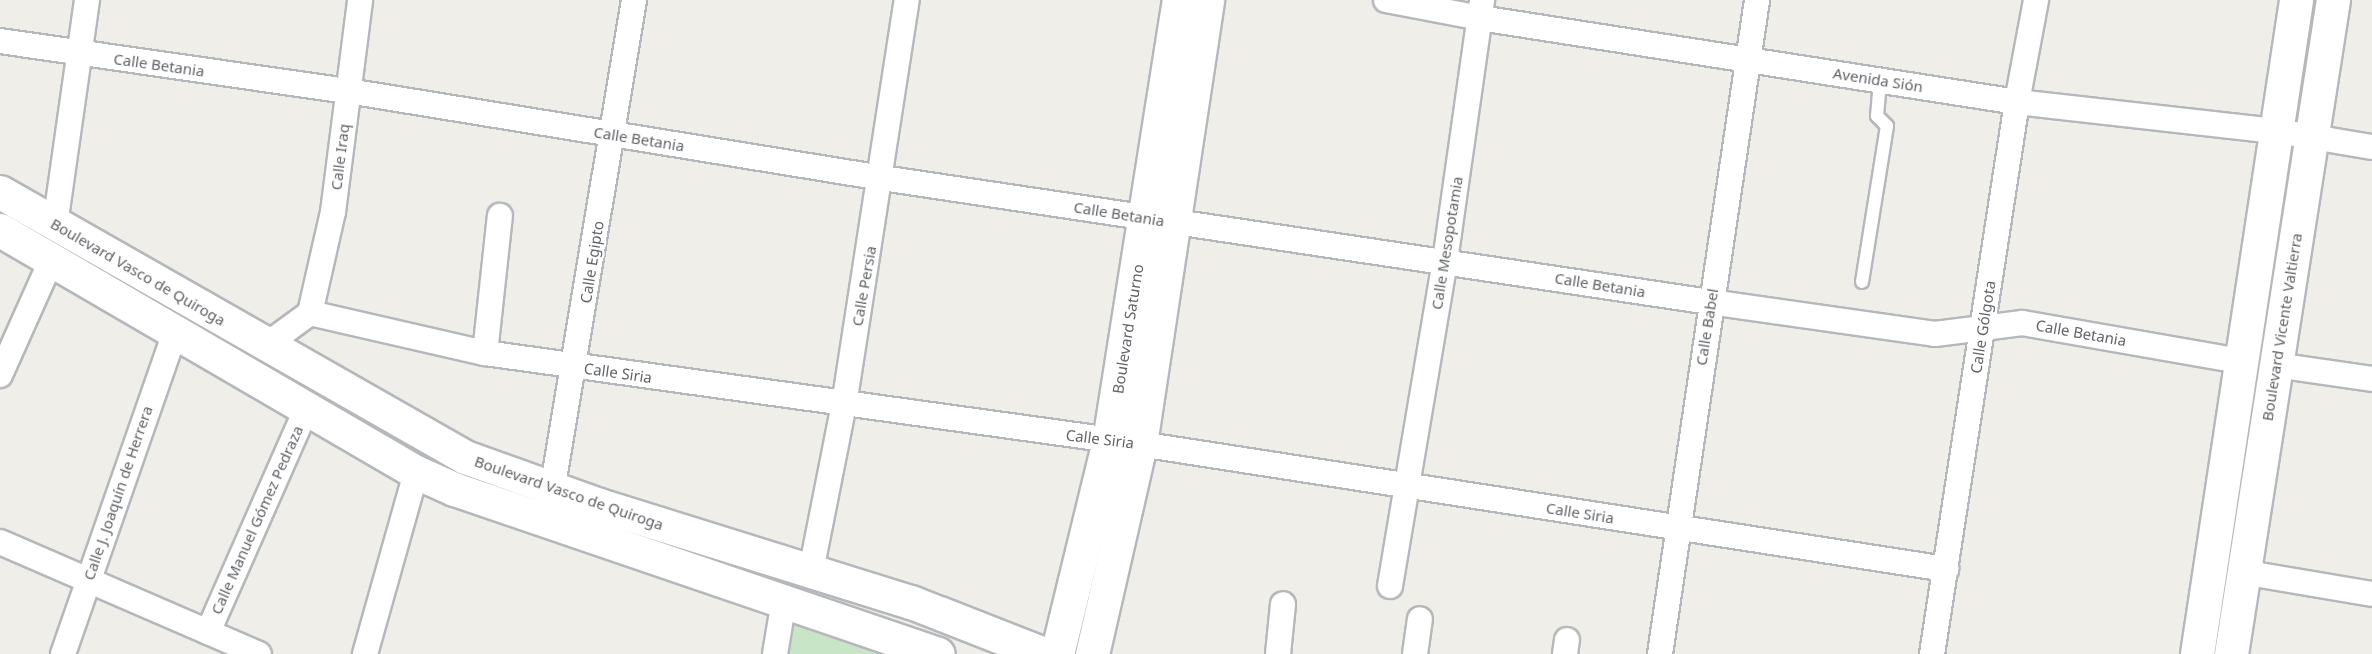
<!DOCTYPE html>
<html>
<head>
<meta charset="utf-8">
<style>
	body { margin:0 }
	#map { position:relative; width:2372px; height:654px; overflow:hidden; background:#f0eee9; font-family:"Noto Sans",sans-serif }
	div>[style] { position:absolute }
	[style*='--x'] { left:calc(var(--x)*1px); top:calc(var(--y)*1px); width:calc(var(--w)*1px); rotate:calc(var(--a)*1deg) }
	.green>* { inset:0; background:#c8e5c8 }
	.roads { filter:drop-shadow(2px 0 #b5b8bb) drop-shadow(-2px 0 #b5b8bb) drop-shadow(0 2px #b5b8bb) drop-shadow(0 -2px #b5b8bb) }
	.lane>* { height:12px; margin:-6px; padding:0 6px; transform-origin:6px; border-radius:6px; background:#fff }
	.street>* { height:24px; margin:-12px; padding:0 12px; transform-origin:12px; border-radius:12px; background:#fff }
	.secondary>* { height:33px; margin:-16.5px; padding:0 16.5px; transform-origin:16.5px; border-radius:16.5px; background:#fff }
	span { translate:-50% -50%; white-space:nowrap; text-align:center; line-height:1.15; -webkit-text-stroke:4.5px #fff; paint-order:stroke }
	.street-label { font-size:15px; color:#606367 }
</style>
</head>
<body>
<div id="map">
	<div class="green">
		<div style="clip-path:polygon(789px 610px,900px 654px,781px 654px)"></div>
	</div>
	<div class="roads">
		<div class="lane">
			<div style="--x:1862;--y:282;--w:158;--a:-80.9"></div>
			<div style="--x:1887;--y:126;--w:14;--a:-135"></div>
			<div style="--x:1877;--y:116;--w:35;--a:-85"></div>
		</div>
		<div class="street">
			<div style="--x:1386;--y:0;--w:96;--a:10.8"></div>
			<div style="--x:1480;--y:18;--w:544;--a:8.89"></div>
			<div style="--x:2017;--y:102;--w:262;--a:6.4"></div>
			<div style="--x:2277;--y:131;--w:96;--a:9.6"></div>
			<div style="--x:0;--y:41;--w:352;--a:8.2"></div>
			<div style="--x:348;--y:91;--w:541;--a:9.25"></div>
			<div style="--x:882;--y:178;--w:837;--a:8.52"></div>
			<div style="--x:1710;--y:302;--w:227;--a:8.1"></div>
			<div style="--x:1935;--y:334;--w:88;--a:-7.2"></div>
			<div style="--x:2022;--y:323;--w:220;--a:9.9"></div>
			<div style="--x:55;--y:225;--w:227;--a:-81.9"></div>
			<div style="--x:310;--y:313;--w:104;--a:-77.2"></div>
			<div style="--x:333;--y:212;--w:214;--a:-82.7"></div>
			<div style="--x:265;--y:346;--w:56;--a:-36.3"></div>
			<div style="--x:310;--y:313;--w:180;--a:12.9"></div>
			<div style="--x:485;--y:353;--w:661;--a:7.91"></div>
			<div style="--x:1140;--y:444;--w:816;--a:8.82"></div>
			<div style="--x:485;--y:353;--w:138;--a:-83.8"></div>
			<div style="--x:2276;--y:365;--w:97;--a:8.3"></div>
			<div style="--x:0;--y:375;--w:125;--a:-65.9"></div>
			<div style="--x:550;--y:503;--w:510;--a:-80.52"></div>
			<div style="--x:0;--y:542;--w:282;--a:23.4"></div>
			<div style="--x:811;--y:571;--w:169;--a:-78.8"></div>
			<div style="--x:844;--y:405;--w:410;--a:-81.2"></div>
			<div style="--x:2242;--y:572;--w:132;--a:9.6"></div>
			<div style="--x:1390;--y:586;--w:330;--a:-80.4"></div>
			<div style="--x:1445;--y:261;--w:264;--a:-81.9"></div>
			<div style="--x:208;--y:632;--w:245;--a:-66.2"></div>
			<div style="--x:63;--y:654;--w:341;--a:-70.8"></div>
			<div style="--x:365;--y:654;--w:189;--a:-74.3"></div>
			<div style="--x:775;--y:654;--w:55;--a:-80.5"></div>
			<div style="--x:1278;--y:654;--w:50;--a:-84.3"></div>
			<div style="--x:1415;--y:654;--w:35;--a:-82"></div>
			<div style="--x:1565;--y:654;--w:14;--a:-82"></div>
			<div style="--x:1660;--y:654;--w:661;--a:-81.56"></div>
			<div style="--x:1932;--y:654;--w:559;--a:-81.25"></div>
			<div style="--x:2017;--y:102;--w:104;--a:-79.4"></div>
		</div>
		<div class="secondary">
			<div style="--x:0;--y:192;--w:535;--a:29.68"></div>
			<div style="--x:465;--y:457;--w:142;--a:19.7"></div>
			<div style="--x:599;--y:505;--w:327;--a:17.3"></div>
			<div style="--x:911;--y:602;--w:143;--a:21.4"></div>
			<div style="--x:0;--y:230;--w:481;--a:30.2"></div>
			<div style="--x:416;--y:472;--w:42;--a:24.1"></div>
			<div style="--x:454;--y:489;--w:511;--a:18.82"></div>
			<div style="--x:1057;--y:654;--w:219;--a:-76.3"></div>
			<div style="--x:1109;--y:441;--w:447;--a:-81"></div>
			<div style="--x:1092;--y:654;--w:215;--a:-77.1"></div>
			<div style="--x:1140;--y:444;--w:449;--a:-81.4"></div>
			<div style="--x:2197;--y:654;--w:661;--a:-81.39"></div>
			<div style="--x:2231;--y:654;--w:662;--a:-81.14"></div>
		</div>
	</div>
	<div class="street-label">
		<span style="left:159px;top:65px;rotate:8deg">Calle Betania</span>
		<span style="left:1878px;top:80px;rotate:9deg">Avenida Sión</span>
		<span style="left:639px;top:139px;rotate:9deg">Calle Betania</span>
		<span style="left:340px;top:157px;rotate:-83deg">Calle Iraq</span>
		<span style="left:1119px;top:214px;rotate:9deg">Calle Betania</span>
		<span style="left:1447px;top:243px;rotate:-81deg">Calle Mesopotamia</span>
		<span style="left:592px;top:262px;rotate:-81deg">Calle Egipto</span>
		<span style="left:138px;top:272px;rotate:30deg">Boulevard Vasco de Quiroga</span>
		<span style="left:1600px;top:285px;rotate:9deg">Calle Betania</span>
		<span style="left:864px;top:286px;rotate:-80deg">Calle Persia</span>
		<span style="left:1707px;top:327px;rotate:-81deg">Calle Babel</span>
		<span style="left:1983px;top:327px;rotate:-81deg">Calle Gólgota</span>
		<span style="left:2282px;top:327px;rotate:-81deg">Boulevard Vicente Valtierra</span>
		<span style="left:1128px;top:329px;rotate:-81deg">Boulevard Saturno</span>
		<span style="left:2081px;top:333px;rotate:10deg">Calle Betania</span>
		<span style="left:618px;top:373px;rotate:8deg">Calle Siria</span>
		<span style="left:1100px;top:439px;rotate:7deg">Calle Siria</span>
		<span style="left:118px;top:493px;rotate:-71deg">Calle J. Joaquín de Herrera</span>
		<span style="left:569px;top:493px;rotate:19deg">Boulevard Vasco de Quiroga</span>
		<span style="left:1580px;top:513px;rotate:9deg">Calle Siria</span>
		<span style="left:257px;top:520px;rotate:-66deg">Calle Manuel Gómez Pedraza</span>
	</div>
</div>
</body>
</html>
